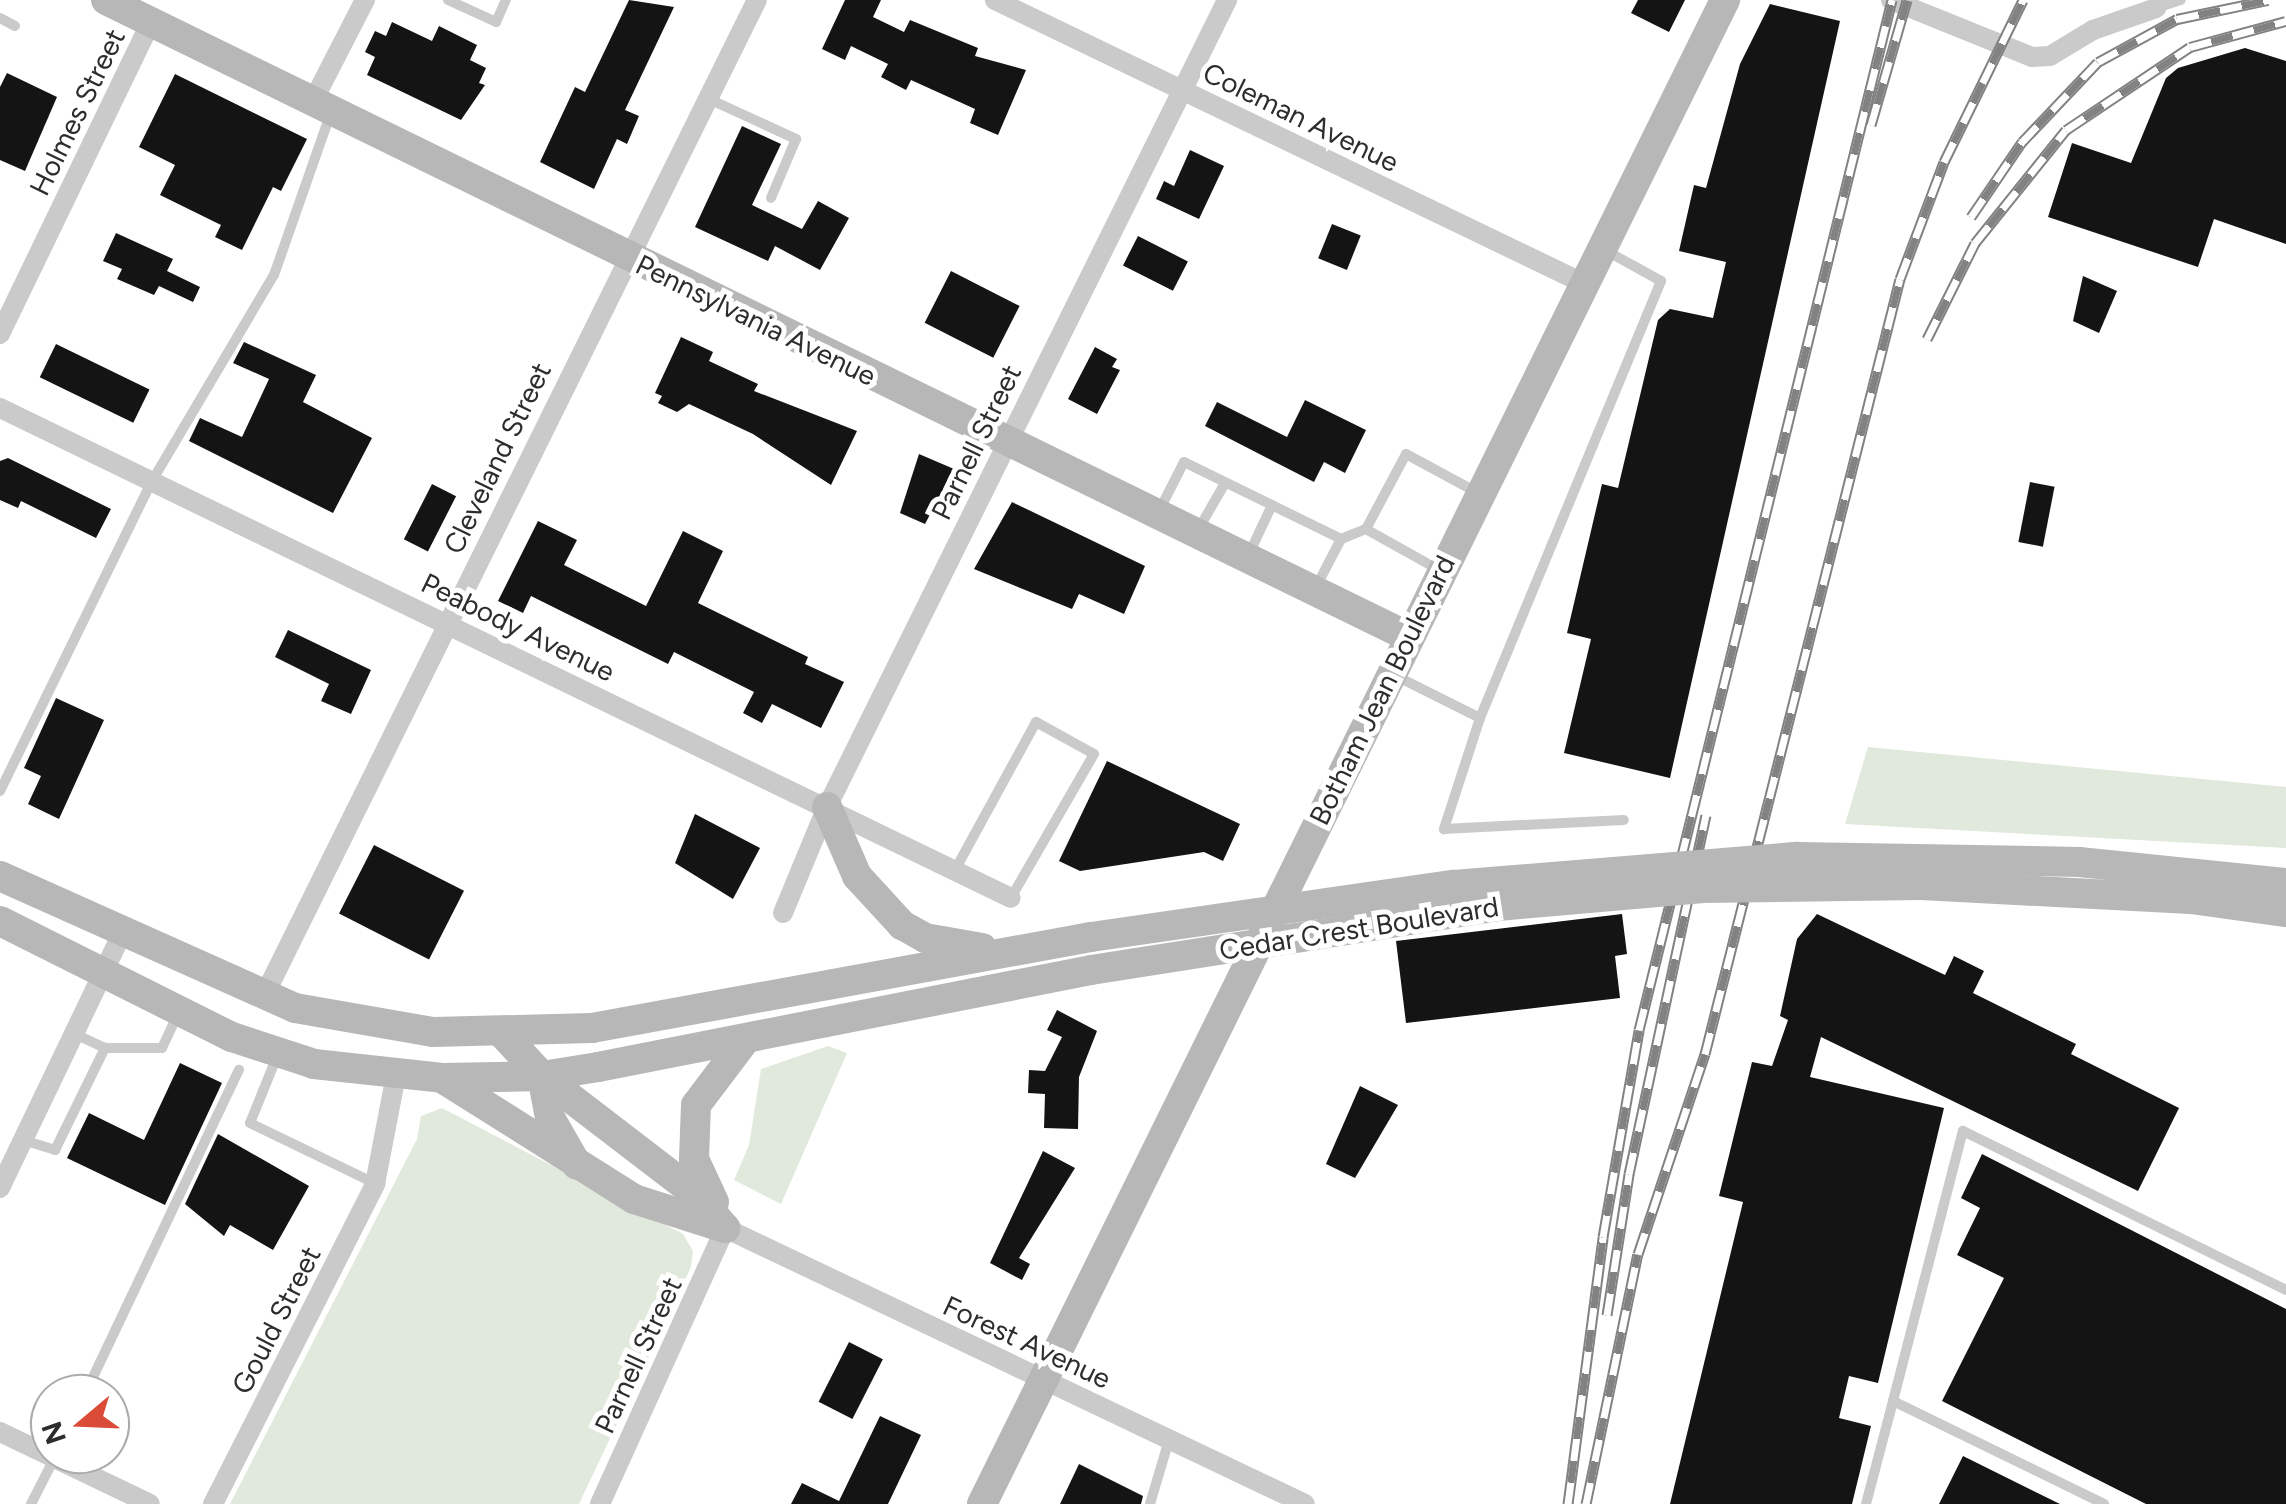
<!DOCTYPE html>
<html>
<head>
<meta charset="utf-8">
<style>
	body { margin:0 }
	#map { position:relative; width:2286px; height:1504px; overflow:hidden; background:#fff; font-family:Figtree,sans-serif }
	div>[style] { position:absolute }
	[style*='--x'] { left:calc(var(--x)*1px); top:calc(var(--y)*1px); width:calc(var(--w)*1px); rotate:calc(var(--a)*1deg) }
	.green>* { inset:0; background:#e0e9db }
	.building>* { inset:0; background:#141414; transform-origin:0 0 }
	.lane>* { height:10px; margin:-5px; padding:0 5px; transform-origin:5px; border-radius:5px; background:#cacaca }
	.street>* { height:20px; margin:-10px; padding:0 10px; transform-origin:10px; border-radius:10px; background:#cacaca }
	.secondary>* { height:30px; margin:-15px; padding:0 15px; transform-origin:15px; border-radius:15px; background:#b7b7b7 }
	.rail>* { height:11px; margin-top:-5.5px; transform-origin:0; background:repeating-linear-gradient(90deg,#fff 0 22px,#828282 0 44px); box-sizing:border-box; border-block:2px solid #828282 }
	.secondary-bridge>* { height:30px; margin:-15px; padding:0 15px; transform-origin:15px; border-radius:15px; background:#b7b7b7 }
	span { translate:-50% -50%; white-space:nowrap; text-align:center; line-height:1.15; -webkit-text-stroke:10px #fff; paint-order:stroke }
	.street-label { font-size:28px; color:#2d2d2d }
	.north { position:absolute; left:30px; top:1374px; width:100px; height:100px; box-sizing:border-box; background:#fff; border:2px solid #ababab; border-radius:50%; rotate:251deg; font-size:28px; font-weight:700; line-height:40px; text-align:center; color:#2d2d2d }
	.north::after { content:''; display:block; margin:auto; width:35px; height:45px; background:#da4c38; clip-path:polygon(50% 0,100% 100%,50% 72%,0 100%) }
</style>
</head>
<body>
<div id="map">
	<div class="green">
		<div style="clip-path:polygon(1868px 747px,2286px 787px,2286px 848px,1845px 824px)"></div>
		<div style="clip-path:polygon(828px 1046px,847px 1053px,781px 1204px,734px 1180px,749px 1145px,761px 1069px)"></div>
		<div style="clip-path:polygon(442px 1108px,683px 1234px,693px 1251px,691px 1267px,579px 1504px,230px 1504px,417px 1139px,421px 1116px)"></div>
	</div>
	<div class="building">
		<div style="clip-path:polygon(629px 0,674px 7px,625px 110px,639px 116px,627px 144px,617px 139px,594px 189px,540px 162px,575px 87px,585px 92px)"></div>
		<div style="clip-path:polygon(845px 0,881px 0,873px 17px,904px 32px,910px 20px,978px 48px,975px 56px,1026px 70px,998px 135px,970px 123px,975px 109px,911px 80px,906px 90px,881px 77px,888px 64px,851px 46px,845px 60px,822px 49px)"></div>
		<div style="clip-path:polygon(1638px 0,1685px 0,1669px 32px,1631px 13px)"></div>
		<div style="clip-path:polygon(1770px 4px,1840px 21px,1670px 778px,1564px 753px,1591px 639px,1567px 633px,1602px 484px,1618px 488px,1658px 320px,1670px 309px,1713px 318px,1726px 262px,1679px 251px,1694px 185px,1706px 188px,1740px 64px)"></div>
		<div style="clip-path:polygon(392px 22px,432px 41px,439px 26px,477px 45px,470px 60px,486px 68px,479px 83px,485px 85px,461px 120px,367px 75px,375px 57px,365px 52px,375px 31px,386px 36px)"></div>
		<div style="clip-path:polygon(2245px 48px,2286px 61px,2286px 244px,2214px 219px,2198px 267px,2048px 217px,2072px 143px,2131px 163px,2166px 78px,2178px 68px)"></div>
		<div style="clip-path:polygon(7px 73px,57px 97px,25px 171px,0 160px,0 87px)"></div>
		<div style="clip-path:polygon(175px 74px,307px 139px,281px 191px,273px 187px,242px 250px,215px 237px,221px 225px,160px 195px,175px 165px,139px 147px)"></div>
		<div style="clip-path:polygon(742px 126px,781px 144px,752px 205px,802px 229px,818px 201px,849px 218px,820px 270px,775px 246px,768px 261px,695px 227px)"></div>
		<div style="clip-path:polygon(1190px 150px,1224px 166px,1199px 219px,1156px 199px,1164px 181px,1174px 186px)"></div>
		<div style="left:1332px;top:224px;width:31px;height:37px;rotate:22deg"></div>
		<div style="clip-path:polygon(116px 233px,173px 259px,167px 271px,200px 287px,193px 302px,159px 286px,154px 295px,117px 279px,122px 269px,103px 261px)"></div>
		<div style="left:1138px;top:236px;width:56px;height:33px;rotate:27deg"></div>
		<div style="left:951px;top:271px;width:77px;height:58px;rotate:27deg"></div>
		<div style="clip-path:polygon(2083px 276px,2117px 291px,2099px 333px,2073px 321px)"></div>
		<div style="clip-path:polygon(681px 337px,713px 352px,709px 361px,758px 384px,754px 391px,857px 431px,831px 485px,753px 434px,689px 404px,677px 412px,658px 403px,662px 396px,655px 393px)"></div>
		<div style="clip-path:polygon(244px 342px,316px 375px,303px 402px,372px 438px,333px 513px,189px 441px,200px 418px,242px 437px,269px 379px,233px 363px)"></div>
		<div style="left:56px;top:344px;width:104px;height:37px;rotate:26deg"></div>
		<div style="clip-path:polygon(1095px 347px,1117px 359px,1112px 367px,1120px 370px,1097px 414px,1068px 399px)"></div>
		<div style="clip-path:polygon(1305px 400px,1366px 430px,1345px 473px,1324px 462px,1314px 482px,1205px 426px,1217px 402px,1287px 437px)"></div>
		<div style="clip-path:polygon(919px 454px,954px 469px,925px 524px,900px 513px)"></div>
		<div style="clip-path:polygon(8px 458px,111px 509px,96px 538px,21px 501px,18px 508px,0 500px,0 461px)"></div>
		<div style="left:2030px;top:482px;width:25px;height:61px;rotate:11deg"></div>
		<div style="left:432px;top:484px;width:27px;height:62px;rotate:27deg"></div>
		<div style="clip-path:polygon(1012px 502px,1145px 566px,1124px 614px,1079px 594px,1072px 609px,974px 569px)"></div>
		<div style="clip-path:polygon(538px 521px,577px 540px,564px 565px,646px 606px,683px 531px,723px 551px,698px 603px,808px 657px,805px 664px,844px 682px,821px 728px,772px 704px,762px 723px,743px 713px,754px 692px,674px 652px,668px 664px,531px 596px,523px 613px,498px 601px)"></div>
		<div style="clip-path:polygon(288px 630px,371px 670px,351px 714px,321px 701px,329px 684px,275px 657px)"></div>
		<div style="clip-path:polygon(56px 698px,104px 720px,59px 819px,28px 804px,41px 776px,24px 768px)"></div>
		<div style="clip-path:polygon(1107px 761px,1240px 824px,1223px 861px,1204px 852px,1080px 871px,1059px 861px)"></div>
		<div style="clip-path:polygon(695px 814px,760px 848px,733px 899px,675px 863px)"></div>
		<div style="left:374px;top:845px;width:101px;height:77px;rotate:27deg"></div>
		<div style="clip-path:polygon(1622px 914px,1627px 954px,1615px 956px,1620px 998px,1406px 1023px,1396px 941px)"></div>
		<div style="clip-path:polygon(1817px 914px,1945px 975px,1954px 956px,1984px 971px,1973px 993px,2076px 1044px,2071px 1054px,2179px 1108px,2138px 1191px,1821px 1037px,1810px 1077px,1944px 1108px,1878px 1383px,1849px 1376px,1839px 1418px,1871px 1426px,1852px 1504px,1670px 1504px,1743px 1202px,1719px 1196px,1752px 1062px,1772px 1066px,1788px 1020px,1780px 1016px,1797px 939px)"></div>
		<div style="clip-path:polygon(1057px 1010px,1097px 1031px,1079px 1077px,1078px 1129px,1044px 1128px,1045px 1094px,1028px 1093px,1029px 1070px,1045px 1071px,1062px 1037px,1047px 1030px)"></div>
		<div style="clip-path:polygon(180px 1063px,222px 1083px,165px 1205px,67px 1158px,89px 1113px,144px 1140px)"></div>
		<div style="clip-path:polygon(1360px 1086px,1398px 1105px,1355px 1178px,1326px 1164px)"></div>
		<div style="clip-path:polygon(218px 1134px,309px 1186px,273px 1250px,230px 1225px,224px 1236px,185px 1204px)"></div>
		<div style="clip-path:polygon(1043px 1151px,1075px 1168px,1019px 1258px,1030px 1264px,1022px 1280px,990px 1263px)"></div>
		<div style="clip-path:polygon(1982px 1154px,2286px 1309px,2286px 1504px,2146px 1504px,1942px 1401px,2004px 1278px,1957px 1255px,1980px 1208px,1961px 1198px)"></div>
		<div style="left:849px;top:1342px;width:38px;height:67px;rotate:27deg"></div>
		<div style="clip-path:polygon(880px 1416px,921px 1435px,888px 1504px,791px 1504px,802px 1483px,839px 1501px)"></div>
		<div style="clip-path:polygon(1963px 1456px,2060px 1504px,1939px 1504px)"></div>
		<div style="clip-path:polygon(1079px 1464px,1143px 1496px,1141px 1504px,1060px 1504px)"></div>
	</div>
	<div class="lane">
		<div style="--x:448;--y:0;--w:53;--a:24.6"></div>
		<div style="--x:496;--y:22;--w:24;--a:-66"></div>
		<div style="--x:2156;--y:8;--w:26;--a:-18"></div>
		<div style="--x:0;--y:18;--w:17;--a:28"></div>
		<div style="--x:709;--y:99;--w:96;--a:24.7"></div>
		<div style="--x:796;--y:139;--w:64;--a:113"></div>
		<div style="--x:1159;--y:511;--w:55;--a:-63"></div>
		<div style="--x:1184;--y:462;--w:175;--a:26.1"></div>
		<div style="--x:1198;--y:530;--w:54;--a:-60.1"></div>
		<div style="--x:1249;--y:554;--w:54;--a:-64.9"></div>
		<div style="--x:1441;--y:571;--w:86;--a:-150.8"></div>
		<div style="--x:1366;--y:529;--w:85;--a:-61.9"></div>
		<div style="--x:1406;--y:454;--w:82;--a:28.4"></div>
		<div style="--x:1317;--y:585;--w:52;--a:-62.4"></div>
		<div style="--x:1341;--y:539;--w:27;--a:-22"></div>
		<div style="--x:1396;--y:676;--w:94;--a:26.6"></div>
		<div style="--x:1480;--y:718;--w:473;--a:-67.5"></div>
		<div style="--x:1661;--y:281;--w:66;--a:-151.1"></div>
		<div style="--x:1480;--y:718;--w:117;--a:108"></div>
		<div style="--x:1444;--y:829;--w:180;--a:-2.9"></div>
		<div style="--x:0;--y:791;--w:345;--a:-63.9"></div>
		<div style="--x:152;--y:481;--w:239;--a:-59.4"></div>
		<div style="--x:274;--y:275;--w:173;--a:-70.7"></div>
		<div style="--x:955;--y:870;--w:169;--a:-61.3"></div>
		<div style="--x:1036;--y:722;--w:66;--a:28.9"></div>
		<div style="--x:1094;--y:754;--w:166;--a:120"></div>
		<div style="--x:75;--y:1034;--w:33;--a:25"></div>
		<div style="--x:278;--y:1054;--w:74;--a:112.1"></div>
		<div style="--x:250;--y:1123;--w:138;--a:25.8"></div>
		<div style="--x:23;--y:1140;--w:34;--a:17"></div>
		<div style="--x:55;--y:1150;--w:114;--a:-63.9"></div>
		<div style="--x:105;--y:1048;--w:57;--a:0"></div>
		<div style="--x:162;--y:1048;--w:40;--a:-65"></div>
		<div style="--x:85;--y:1394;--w:359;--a:-64.6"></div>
		<div style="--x:1893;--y:1401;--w:279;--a:-75.5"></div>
		<div style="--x:1963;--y:1131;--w:360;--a:26.2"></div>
		<div style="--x:31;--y:1504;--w:55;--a:-63"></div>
		<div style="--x:1150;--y:1504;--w:67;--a:-73.5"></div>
		<div style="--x:1866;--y:1504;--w:106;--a:-75.3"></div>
		<div style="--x:1893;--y:1401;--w:235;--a:26"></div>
	</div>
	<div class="street">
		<div style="--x:995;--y:0;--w:653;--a:25.7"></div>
		<div style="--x:1891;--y:0;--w:152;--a:22"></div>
		<div style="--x:2032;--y:57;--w:18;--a:-3"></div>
		<div style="--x:2050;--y:56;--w:50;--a:-31.2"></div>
		<div style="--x:2093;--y:30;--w:67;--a:-19.2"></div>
		<div style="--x:313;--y:101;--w:114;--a:-62.8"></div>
		<div style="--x:0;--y:334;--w:347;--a:-64.2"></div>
		<div style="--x:0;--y:408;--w:1123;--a:25.86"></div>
		<div style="--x:783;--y:913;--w:115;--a:-67.5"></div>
		<div style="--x:827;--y:807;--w:901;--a:-63.63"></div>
		<div style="--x:264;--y:996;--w:1111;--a:-63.67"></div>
		<div style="--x:0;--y:1188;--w:280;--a:-64.4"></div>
		<div style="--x:0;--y:1432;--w:166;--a:25.6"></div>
		<div style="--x:213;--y:1504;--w:359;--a:-63.1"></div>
		<div style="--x:375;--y:1184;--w:111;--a:-79.1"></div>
		<div style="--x:600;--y:1504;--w:303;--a:-65.6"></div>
		<div style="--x:725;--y:1228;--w:642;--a:25.45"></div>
	</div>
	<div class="secondary">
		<div style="--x:106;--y:0;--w:1450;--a:26.05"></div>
		<div style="--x:827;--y:807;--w:75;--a:66.5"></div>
		<div style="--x:857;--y:876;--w:67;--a:47.4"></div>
		<div style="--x:902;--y:925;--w:26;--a:29"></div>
		<div style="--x:925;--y:938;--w:58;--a:10"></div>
		<div style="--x:0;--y:876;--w:323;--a:24.1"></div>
		<div style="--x:295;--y:1008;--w:140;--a:9.9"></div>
		<div style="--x:433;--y:1032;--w:159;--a:-1.4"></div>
		<div style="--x:592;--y:1028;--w:507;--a:-10.34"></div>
		<div style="--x:0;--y:921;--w:259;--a:26.6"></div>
		<div style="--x:232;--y:1037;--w:86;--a:18.2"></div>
		<div style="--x:314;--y:1064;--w:129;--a:6.2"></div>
		<div style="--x:442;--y:1078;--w:100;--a:-1.1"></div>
		<div style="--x:542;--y:1076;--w:57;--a:-9.1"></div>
		<div style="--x:598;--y:1067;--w:502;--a:-11.13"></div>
		<div style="--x:502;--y:1033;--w:59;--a:47.1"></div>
		<div style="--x:542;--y:1076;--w:195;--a:37.5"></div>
		<div style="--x:697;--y:1195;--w:43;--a:49.7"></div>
		<div style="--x:542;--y:1076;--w:43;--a:79.2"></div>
		<div style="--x:550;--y:1118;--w:54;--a:60.1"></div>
		<div style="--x:442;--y:1078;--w:227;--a:32.2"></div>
		<div style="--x:634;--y:1199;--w:96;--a:17.7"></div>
		<div style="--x:714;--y:1202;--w:47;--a:-114.9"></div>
		<div style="--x:694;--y:1159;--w:54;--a:-87.9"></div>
		<div style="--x:696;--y:1105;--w:83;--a:-52.9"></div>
		<div style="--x:982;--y:1504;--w:1678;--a:-63.71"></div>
	</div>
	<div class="rail">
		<div style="--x:1871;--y:125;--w:130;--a:-73.9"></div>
		<div style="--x:1971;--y:217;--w:91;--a:-55.8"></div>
		<div style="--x:2022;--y:142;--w:110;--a:-46.5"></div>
		<div style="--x:2098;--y:62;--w:90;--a:-28.6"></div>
		<div style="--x:2177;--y:19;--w:93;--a:-11.8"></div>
		<div style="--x:1927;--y:339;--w:107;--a:-63.4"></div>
		<div style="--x:1975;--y:243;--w:145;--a:-51.2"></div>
		<div style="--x:2066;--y:130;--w:149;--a:-33.8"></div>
		<div style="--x:2190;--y:47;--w:99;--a:-15.2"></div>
		<div style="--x:1607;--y:1315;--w:143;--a:-81.1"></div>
		<div style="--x:1629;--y:1174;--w:367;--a:-77.9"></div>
		<div style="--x:1568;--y:1504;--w:269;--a:-82.5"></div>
		<div style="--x:1603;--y:1237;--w:210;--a:-80.1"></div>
		<div style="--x:1639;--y:1030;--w:1061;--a:-76.2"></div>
		<div style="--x:1586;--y:1504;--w:255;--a:-78.3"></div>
		<div style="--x:1638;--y:1254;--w:211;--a:-71.5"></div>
		<div style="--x:1705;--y:1054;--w:799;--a:-75.88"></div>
		<div style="--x:1900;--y:279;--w:125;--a:-69.4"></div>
		<div style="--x:1944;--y:162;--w:180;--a:-64"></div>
	</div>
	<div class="secondary-bridge">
		<div style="--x:1091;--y:937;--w:367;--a:-8.2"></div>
		<div style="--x:1454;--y:885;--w:345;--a:-4.7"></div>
		<div style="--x:1798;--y:857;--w:281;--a:1"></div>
		<div style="--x:2079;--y:862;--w:208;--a:5.8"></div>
		<div style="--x:1091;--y:970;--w:412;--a:-8.9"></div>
		<div style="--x:1498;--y:906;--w:206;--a:-5"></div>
		<div style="--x:1703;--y:888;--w:218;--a:-0.8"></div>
		<div style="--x:1921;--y:885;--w:270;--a:3"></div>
		<div style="--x:2191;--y:899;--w:96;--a:7.8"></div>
	</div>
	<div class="street-label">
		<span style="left:77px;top:112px;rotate:-64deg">Holmes Street</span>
		<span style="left:1301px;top:117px;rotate:26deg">Coleman Avenue</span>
		<span style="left:756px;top:320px;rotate:26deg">Pennsylvania Avenue</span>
		<span style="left:976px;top:442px;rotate:-64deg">Parnell Street</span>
		<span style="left:497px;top:458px;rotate:-64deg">Cleveland Street</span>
		<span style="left:518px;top:627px;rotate:26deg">Peabody Avenue</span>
		<span style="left:1382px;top:690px;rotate:-64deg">Botham Jean Boulevard</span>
		<span style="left:1359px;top:928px;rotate:-9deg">Cedar Crest Boulevard</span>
		<span style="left:276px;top:1320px;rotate:-63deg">Gould Street</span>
		<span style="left:1027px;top:1342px;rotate:25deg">Forest Avenue</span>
		<span style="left:638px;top:1355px;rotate:-65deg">Parnell Street</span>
	</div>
	<div class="north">N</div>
</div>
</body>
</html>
